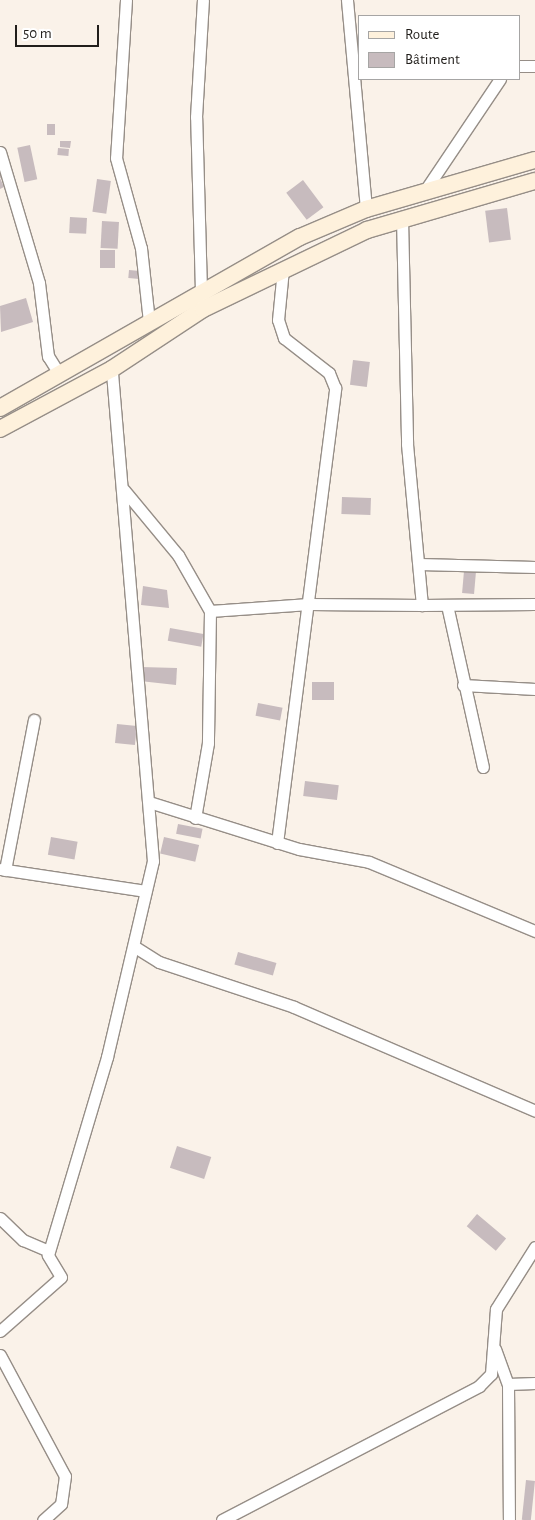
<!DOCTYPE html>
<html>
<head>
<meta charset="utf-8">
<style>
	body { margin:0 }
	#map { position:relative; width:535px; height:1520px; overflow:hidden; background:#faf2e9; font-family:"Alegreya Sans",sans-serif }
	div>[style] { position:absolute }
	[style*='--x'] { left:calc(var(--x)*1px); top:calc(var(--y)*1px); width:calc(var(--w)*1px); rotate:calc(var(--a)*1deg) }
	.building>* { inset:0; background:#c7bbbe; transform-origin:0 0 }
	.roads { filter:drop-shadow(1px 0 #968e87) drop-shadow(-1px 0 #968e87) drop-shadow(0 1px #968e87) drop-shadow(0 -1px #968e87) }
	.street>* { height:11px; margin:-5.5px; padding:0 5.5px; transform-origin:5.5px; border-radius:5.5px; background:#fff }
	.secondary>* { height:16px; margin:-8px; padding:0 8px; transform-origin:8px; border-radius:8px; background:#fef1dc }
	span { translate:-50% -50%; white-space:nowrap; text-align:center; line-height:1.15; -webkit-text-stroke:4.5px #fff; paint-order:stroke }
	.legend { position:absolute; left:358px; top:15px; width:162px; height:65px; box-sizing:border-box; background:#fff; border:1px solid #a6a5a4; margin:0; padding:6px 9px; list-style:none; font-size:15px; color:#211e1b }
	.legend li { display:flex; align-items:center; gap:10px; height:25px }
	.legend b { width:25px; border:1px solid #a6a5a4 }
	.scale { position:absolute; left:15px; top:25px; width:84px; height:22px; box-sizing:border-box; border:2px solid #211e1b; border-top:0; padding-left:6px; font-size:15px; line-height:18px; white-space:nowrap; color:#211e1b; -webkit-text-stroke:4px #fff; paint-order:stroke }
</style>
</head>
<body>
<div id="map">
	<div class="building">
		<div style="left:47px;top:124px;width:8px;height:11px"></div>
		<div style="clip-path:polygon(60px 141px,71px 141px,70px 148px,60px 147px)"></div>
		<div style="left:30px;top:145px;width:35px;height:13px;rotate:78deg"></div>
		<div style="left:58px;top:148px;width:11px;height:7px;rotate:5deg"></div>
		<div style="clip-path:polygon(0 167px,5px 177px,0 178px,4px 187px,0 189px)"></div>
		<div style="left:97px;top:179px;width:14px;height:33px;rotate:8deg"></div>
		<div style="left:303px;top:180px;width:34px;height:21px;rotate:53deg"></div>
		<div style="left:507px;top:208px;width:32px;height:22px;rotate:83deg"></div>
		<div style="left:70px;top:217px;width:17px;height:16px;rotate:3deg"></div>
		<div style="left:102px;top:221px;width:17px;height:27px;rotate:3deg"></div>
		<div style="left:100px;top:250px;width:15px;height:18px"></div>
		<div style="left:129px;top:270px;width:11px;height:8px;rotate:5deg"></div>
		<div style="clip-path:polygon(26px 298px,33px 322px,1px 332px,0 306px)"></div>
		<div style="left:353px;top:360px;width:17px;height:25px;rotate:7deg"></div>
		<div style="left:342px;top:497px;width:29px;height:17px;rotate:2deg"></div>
		<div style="left:464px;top:571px;width:12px;height:22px;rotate:5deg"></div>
		<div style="clip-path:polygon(143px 586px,167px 590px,169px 608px,141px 605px)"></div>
		<div style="left:170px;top:628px;width:34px;height:13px;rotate:10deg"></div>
		<div style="clip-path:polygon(141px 667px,177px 668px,176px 685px,140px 681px)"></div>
		<div style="left:312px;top:682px;width:22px;height:18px"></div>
		<div style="left:258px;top:703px;width:25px;height:13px;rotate:11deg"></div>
		<div style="left:117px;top:724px;width:20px;height:19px;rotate:6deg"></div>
		<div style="left:305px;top:781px;width:34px;height:15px;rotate:7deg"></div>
		<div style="left:178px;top:824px;width:25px;height:10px;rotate:11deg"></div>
		<div style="left:51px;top:837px;width:27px;height:18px;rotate:10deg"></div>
		<div style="left:164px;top:837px;width:36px;height:17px;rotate:13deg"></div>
		<div style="left:238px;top:952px;width:40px;height:13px;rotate:16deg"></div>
		<div style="left:177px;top:1146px;width:36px;height:23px;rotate:18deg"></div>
		<div style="left:477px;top:1214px;width:38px;height:16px;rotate:40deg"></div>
		<div style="left:526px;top:1480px;width:9px;height:40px;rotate:6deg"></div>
	</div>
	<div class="roads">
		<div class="street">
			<div style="--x:126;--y:0;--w:158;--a:93.6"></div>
			<div style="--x:116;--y:158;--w:93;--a:74.5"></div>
			<div style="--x:141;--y:248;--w:74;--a:83.8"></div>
			<div style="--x:347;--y:0;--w:210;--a:84.8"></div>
			<div style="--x:519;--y:66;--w:16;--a:0"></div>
			<div style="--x:0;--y:152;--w:137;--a:73.4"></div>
			<div style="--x:39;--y:283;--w:74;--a:83"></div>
			<div style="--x:48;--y:356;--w:22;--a:58"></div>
			<div style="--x:426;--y:189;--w:133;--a:-56.1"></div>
			<div style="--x:402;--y:218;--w:226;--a:88.7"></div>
			<div style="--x:407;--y:444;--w:162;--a:84.7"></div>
			<div style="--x:422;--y:605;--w:113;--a:-0.5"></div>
			<div style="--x:201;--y:291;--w:174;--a:-91.6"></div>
			<div style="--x:196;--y:117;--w:117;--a:-86.6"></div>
			<div style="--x:124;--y:490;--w:85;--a:50.3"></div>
			<div style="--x:178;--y:555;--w:64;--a:60.3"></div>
			<div style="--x:210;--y:611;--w:132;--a:90.9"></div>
			<div style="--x:208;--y:743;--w:76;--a:99.8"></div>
			<div style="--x:419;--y:564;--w:116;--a:1.5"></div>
			<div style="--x:447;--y:605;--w:166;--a:77.5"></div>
			<div style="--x:210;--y:611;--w:99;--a:-4"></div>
			<div style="--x:309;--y:604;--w:113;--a:0.5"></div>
			<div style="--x:463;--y:685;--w:72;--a:3.2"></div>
			<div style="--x:149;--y:802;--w:157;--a:17.4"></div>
			<div style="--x:299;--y:849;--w:71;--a:10.5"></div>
			<div style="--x:369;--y:862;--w:180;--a:22.6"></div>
			<div style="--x:277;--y:843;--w:459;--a:-82.7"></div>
			<div style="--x:335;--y:388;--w:16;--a:-112"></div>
			<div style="--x:329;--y:373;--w:57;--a:-142.1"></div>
			<div style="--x:284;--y:338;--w:19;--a:-108"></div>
			<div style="--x:278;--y:320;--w:51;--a:-84.4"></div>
			<div style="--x:0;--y:869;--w:147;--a:8.6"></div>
			<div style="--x:5;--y:870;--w:153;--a:-79.1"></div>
			<div style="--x:135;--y:947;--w:28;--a:32"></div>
			<div style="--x:159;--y:962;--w:142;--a:18.4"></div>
			<div style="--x:294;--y:1007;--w:262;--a:23.3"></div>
			<div style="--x:0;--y:1218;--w:32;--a:44"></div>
			<div style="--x:23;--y:1240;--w:28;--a:23"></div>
			<div style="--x:0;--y:1331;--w:81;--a:-41.5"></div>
			<div style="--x:61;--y:1277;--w:26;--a:-121"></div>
			<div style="--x:48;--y:1255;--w:207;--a:-73.4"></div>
			<div style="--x:107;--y:1057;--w:201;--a:-76.8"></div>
			<div style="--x:153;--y:861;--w:494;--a:-94.8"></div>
			<div style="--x:495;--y:1349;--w:37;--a:70"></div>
			<div style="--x:508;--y:1384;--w:136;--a:89.6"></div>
			<div style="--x:0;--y:1355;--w:137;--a:61.8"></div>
			<div style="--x:65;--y:1476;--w:28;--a:98"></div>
			<div style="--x:61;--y:1504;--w:24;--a:138"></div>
			<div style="--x:508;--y:1384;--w:27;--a:-2"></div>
			<div style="--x:222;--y:1520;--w:290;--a:-27.5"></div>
			<div style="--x:479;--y:1386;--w:17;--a:-45"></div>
			<div style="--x:491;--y:1374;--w:65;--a:-85.6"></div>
			<div style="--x:496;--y:1309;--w:73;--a:-57.8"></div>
		</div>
		<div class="secondary">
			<div style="--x:0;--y:408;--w:345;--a:-29.7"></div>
			<div style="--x:300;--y:237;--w:72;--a:-23"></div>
			<div style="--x:366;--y:209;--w:176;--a:-16.2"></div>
			<div style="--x:0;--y:429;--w:127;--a:-28.2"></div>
			<div style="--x:112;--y:369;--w:109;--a:-33.4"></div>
			<div style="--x:203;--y:309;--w:182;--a:-25.7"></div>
			<div style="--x:367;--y:230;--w:175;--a:-16.3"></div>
		</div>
	</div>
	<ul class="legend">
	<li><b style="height:6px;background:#fef1dc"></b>Route</li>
	<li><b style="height:14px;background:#c7bbbe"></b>Bâtiment</li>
	</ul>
	<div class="scale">50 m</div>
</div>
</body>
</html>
